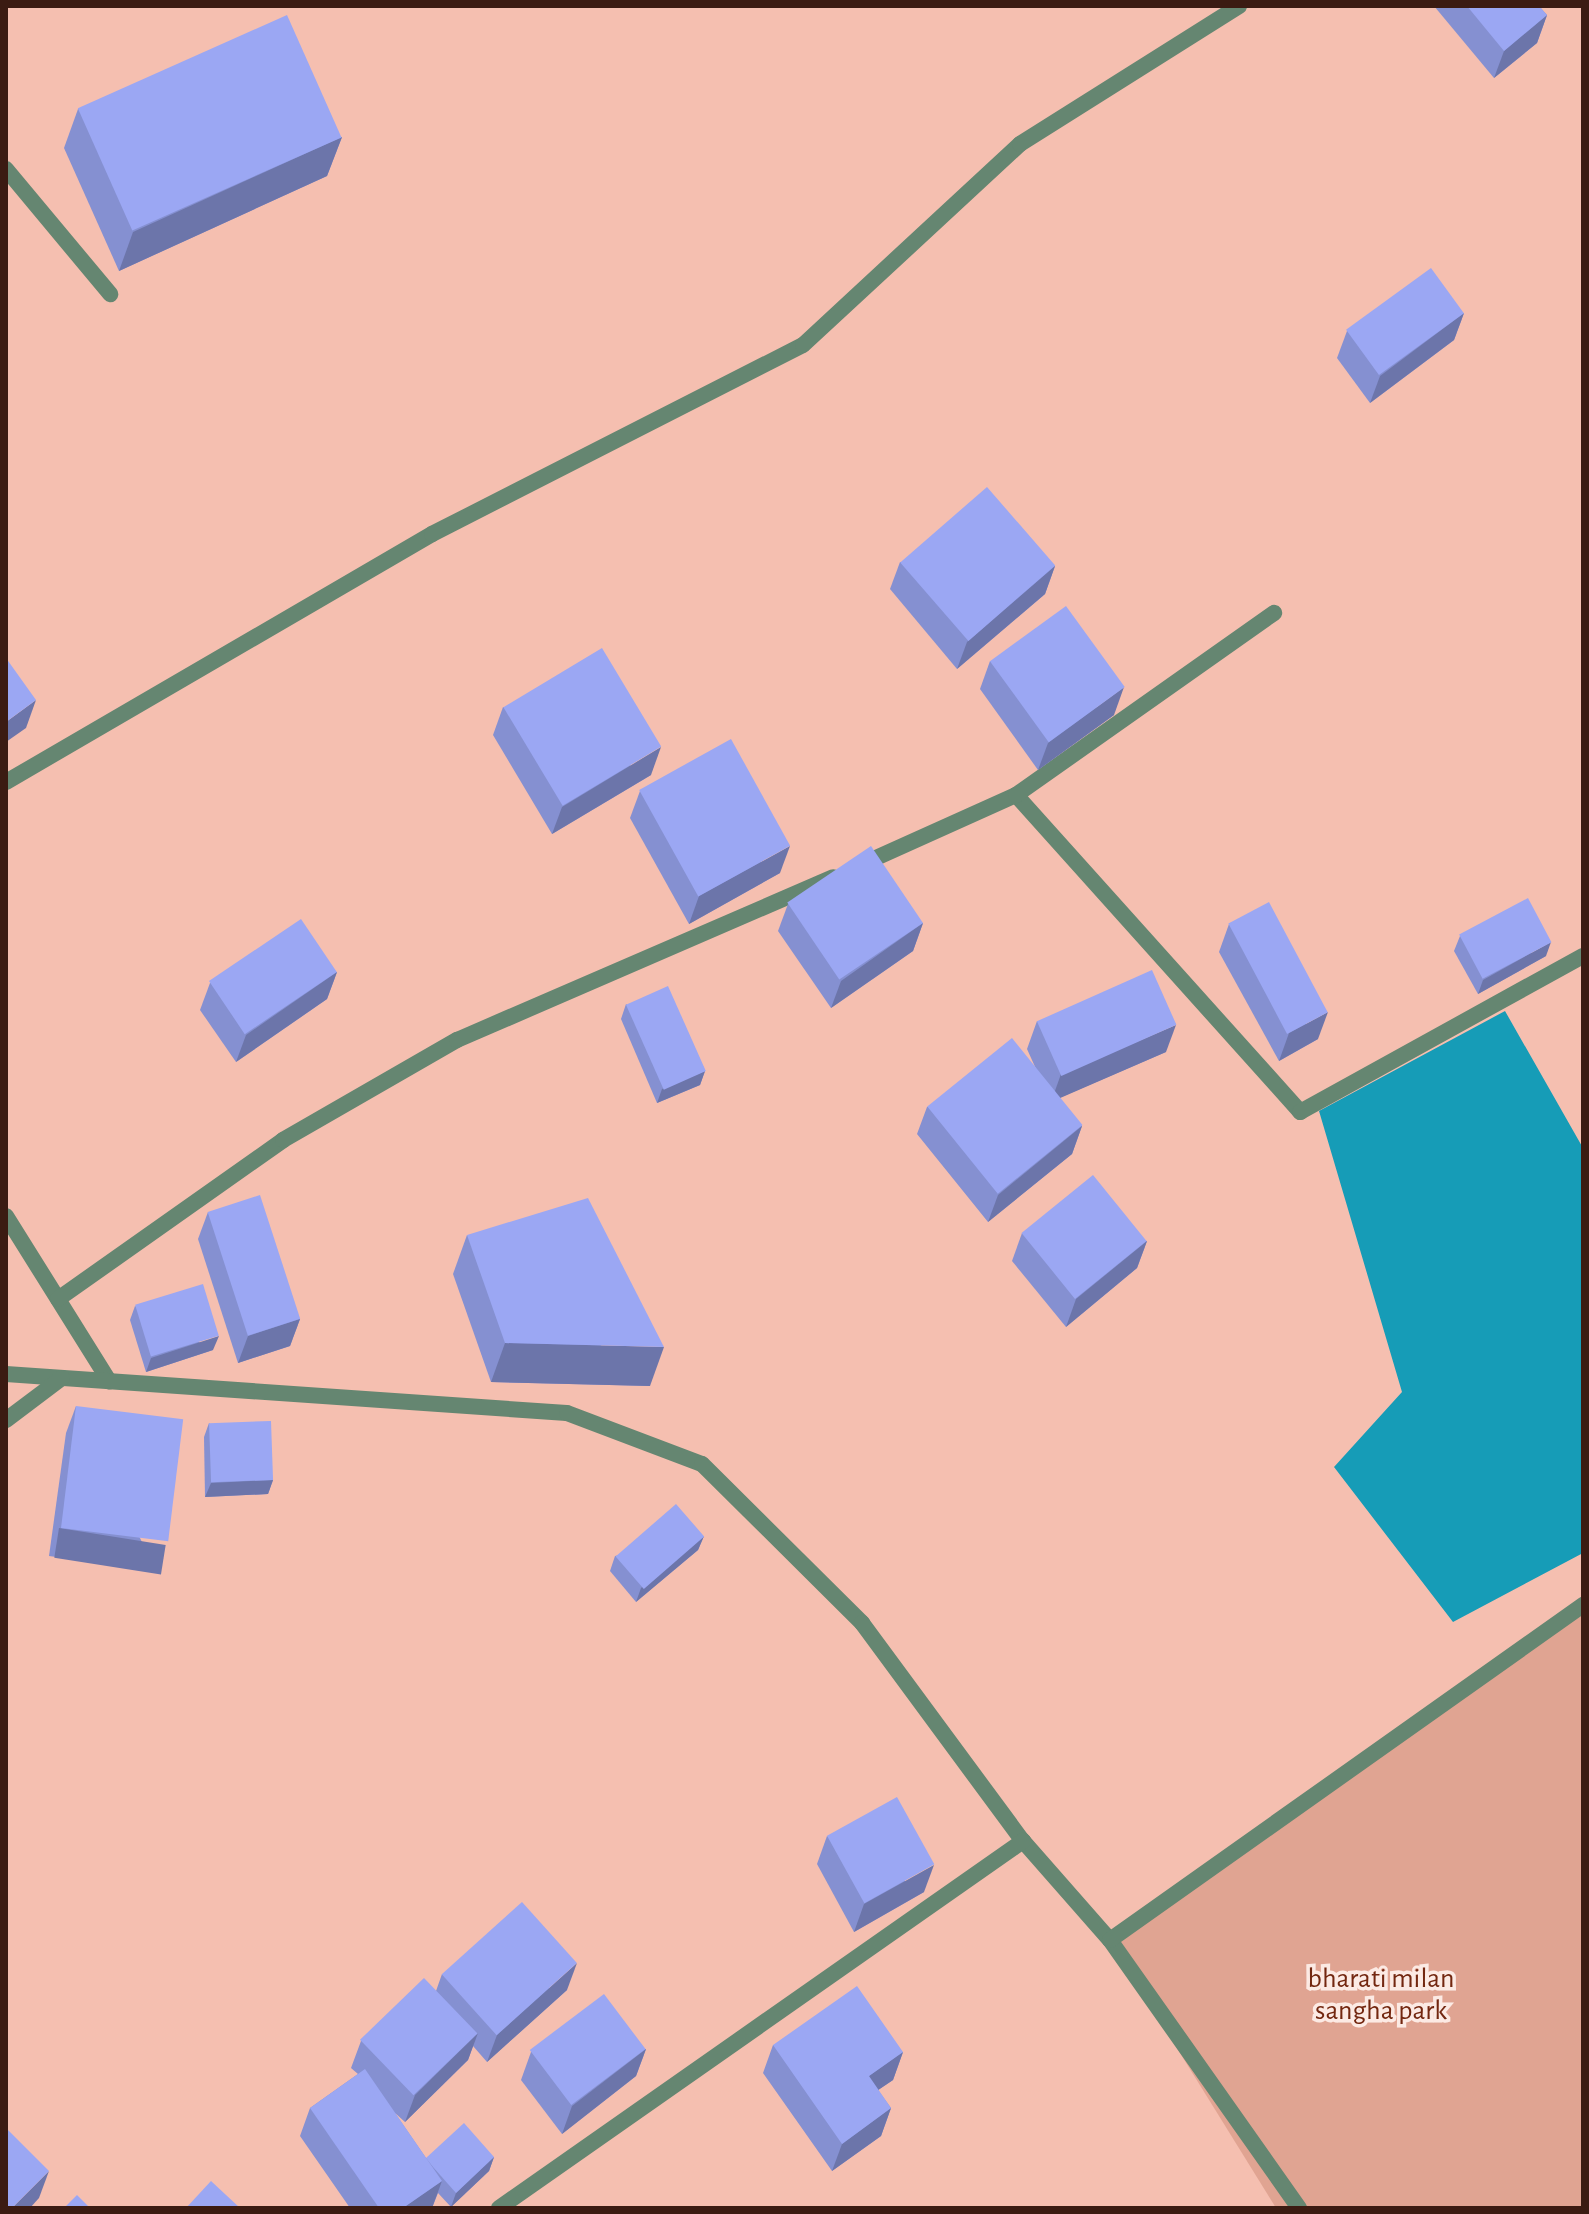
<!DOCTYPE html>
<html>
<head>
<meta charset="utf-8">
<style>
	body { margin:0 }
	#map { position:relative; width:1589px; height:2214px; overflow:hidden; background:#f5bfb0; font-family:"Alegreya Sans",sans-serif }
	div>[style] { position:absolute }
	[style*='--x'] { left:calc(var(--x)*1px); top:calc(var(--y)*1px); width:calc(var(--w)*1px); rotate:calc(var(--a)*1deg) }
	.green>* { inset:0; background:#e0a492 }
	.water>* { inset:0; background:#169cb7 }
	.street>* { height:16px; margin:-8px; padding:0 8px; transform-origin:8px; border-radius:8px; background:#658671 }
	.wall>* { inset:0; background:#8590d1 }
	.shaded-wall>* { inset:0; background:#6c75aa; transform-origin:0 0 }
	.building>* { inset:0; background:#9ba7f3; transform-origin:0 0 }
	span { translate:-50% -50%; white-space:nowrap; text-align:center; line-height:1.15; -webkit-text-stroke:7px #fceae4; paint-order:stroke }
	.park-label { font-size:28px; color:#732710 }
	.frame { position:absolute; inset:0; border:8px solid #3b1b12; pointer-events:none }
</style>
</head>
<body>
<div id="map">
	<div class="green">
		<div style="clip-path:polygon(1583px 1605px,1583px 2208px,1276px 2208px,1110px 1940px)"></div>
	</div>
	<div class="water">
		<div style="clip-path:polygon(1505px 1011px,1583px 1148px,1583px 1553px,1453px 1622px,1334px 1467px,1402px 1392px,1319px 1111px)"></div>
	</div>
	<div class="street">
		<div style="--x:6;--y:169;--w:163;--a:50.2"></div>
		<div style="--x:6;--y:782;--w:493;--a:-30.2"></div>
		<div style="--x:432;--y:534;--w:416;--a:-27"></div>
		<div style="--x:803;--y:345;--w:296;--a:-42.8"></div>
		<div style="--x:1020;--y:144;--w:259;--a:-32.2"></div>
		<div style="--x:1016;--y:795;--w:426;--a:48.1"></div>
		<div style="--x:1300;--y:1112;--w:323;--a:-28.9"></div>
		<div style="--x:858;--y:866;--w:173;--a:-24.2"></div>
		<div style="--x:1016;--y:795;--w:316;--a:-35.2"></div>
		<div style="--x:6;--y:1216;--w:195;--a:58"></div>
		<div style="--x:58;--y:1299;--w:276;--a:-35.2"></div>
		<div style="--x:283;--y:1140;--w:201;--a:-29.9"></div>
		<div style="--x:457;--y:1040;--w:410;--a:-23.4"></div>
		<div style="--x:6;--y:1374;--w:562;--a:3.98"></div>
		<div style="--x:567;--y:1413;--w:144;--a:20.7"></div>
		<div style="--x:702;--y:1464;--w:226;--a:44.8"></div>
		<div style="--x:862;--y:1623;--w:271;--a:53.6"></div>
		<div style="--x:1023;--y:1841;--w:132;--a:48.7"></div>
		<div style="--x:1110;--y:1940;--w:328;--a:54.8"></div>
		<div style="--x:6;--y:1420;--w:70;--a:-36.9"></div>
		<div style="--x:1110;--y:1940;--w:580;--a:-35.31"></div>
		<div style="--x:499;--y:2208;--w:640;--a:-35.01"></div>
	</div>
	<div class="wall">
		<div style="clip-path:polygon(1434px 6px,1539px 6px,1547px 15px,1537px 43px,1494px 78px)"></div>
		<div style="clip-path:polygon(78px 109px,342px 137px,327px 176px,119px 271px,64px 148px)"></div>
		<div style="clip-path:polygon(1464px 313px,1454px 340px,1370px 403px,1337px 358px,1347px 331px)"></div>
		<div style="clip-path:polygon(900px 562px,1055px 566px,1045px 594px,957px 669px,890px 589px)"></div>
		<div style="clip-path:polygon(990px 661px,1114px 715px,1038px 770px,980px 689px)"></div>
		<div style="clip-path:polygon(503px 707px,651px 775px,552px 834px,493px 735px)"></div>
		<div style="clip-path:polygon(640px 791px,780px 873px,689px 924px,630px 818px)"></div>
		<div style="clip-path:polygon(788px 904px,923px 923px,913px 951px,831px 1008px,778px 931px)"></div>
		<div style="clip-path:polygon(1229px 924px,1318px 1039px,1279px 1061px,1219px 952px)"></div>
		<div style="clip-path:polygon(1460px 936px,1546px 956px,1478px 994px,1454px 951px)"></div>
		<div style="clip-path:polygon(337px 972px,327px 999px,236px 1062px,200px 1010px,210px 983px)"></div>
		<div style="clip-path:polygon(626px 1004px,705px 1071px,700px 1085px,657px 1103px,621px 1019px)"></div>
		<div style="clip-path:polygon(1037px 1021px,1166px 1052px,1059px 1098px,1082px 1126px,1072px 1154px,988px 1222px,917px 1134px,927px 1107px,1036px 1069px,1027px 1049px)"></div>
		<div style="clip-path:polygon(208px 1212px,300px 1319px,290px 1346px,238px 1363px,198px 1239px)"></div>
		<div style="clip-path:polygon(1022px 1233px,1147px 1241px,1137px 1268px,1066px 1327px,1012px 1261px)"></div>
		<div style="clip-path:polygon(467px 1235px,650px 1386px,491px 1382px,453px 1274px)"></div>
		<div style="clip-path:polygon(135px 1306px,213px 1350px,146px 1372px,130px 1320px)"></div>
		<div style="clip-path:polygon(76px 1406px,156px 1571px,49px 1556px,66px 1433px)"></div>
		<div style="clip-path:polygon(209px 1423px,273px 1480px,268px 1494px,205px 1497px,204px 1437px)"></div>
		<div style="clip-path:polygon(704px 1536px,698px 1550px,636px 1602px,610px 1571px,615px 1556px)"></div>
		<div style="clip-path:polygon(827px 1836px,924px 1892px,854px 1932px,817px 1864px)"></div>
		<div style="clip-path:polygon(442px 1974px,567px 1990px,487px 2062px,473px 2046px,468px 2060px,405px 2122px,395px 2113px,426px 2158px,494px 2157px,489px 2171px,451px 2207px,438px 2193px,432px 2208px,350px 2208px,300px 2136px,310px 2108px,358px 2074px,351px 2068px,361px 2041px,436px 1991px)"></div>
		<div style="clip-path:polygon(773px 2045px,903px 2052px,893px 2080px,878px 2090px,891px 2108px,881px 2136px,832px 2171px,763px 2073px)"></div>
		<div style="clip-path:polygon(646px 2049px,636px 2076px,562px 2134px,521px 2080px,531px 2052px)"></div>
	</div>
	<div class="shaded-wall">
		<div style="clip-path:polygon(1547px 15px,1537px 43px,1494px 78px,1504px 51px)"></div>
		<div style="clip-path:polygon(342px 137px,327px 176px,119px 271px,133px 232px)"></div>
		<div style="clip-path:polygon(1464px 313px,1454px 340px,1370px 403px,1380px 376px)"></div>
		<div style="clip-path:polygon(1055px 566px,1045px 594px,957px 669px,967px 642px)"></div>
		<div style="clip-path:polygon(1124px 687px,1114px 715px,1038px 770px,1048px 743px)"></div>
		<div style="clip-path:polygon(36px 700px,26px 728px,6px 742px,6px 722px)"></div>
		<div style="clip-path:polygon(661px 747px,651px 775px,552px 834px,562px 807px)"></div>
		<div style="clip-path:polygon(790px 846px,780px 873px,689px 924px,699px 896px)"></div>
		<div style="clip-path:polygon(923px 923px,913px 951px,831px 1008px,841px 981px)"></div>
		<div style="clip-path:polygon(1551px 942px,1546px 956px,1478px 994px,1483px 980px)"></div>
		<div style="clip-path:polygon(337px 972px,327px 999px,236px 1062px,246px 1035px)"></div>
		<div style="clip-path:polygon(1328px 1012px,1318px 1039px,1279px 1061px,1289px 1033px)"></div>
		<div style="clip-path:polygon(1176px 1025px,1166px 1052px,1051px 1102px,1061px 1074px)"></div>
		<div style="clip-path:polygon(705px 1071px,700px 1085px,657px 1103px,662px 1089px)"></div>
		<div style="clip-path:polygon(1082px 1126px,1072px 1154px,988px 1222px,998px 1195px)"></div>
		<div style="clip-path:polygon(1147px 1241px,1137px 1268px,1066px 1327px,1076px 1299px)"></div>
		<div style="clip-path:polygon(300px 1319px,290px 1346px,238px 1363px,248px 1336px)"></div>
		<div style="clip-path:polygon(219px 1336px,213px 1350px,146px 1372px,151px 1358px)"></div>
		<div style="clip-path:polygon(505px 1343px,664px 1347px,650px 1386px,491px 1382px)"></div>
		<div style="clip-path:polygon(273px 1480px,268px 1494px,205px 1497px,211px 1483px)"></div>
		<div style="left:59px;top:1528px;width:108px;height:30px;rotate:9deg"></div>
		<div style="clip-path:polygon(704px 1536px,698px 1550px,636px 1602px,641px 1588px)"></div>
		<div style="clip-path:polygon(934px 1865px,924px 1892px,854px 1932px,864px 1904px)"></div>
		<div style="clip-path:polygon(577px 1963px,567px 1990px,487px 2062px,497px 2035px)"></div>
		<div style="clip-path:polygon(478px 2033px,468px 2060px,405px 2122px,415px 2095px)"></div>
		<div style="clip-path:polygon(646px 2049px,636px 2076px,562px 2134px,572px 2106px)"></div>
		<div style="clip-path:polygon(903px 2052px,893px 2080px,859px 2103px,869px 2076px)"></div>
		<div style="clip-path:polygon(891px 2108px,881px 2136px,832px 2171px,842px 2144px)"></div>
		<div style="clip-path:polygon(494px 2157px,489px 2171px,451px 2207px,456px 2193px)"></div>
		<div style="clip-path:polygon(49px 2171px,39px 2198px,30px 2208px,12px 2208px)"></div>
		<div style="clip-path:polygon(442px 2181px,432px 2208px,403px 2208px)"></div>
	</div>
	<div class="building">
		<div style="clip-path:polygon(1467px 6px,1539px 6px,1547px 15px,1504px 51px)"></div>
		<div style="left:287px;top:15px;width:134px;height:229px;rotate:66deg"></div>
		<div style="left:1431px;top:268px;width:56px;height:105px;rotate:54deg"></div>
		<div style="left:987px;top:487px;width:104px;height:115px;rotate:49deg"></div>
		<div style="left:1066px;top:606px;width:100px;height:94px;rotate:54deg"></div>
		<div style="left:602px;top:648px;width:115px;height:115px;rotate:59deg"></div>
		<div style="clip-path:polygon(6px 658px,36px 700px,6px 722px)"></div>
		<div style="left:731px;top:739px;width:122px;height:105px;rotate:61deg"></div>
		<div style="left:871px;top:846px;width:93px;height:101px;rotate:56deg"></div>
		<div style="left:1528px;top:898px;width:50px;height:78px;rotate:62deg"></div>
		<div style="left:1269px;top:902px;width:125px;height:46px;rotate:62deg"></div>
		<div style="left:301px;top:919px;width:64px;height:111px;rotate:56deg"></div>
		<div style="left:1152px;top:970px;width:60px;height:126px;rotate:66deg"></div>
		<div style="left:668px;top:986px;width:93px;height:46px;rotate:66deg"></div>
		<div style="left:1012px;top:1038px;width:112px;height:109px;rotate:51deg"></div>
		<div style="left:1093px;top:1175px;width:85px;height:92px;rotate:51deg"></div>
		<div style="left:260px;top:1195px;width:130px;height:55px;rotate:72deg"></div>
		<div style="clip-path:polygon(588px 1198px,664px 1347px,505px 1343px,467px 1235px)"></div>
		<div style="left:203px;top:1284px;width:54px;height:71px;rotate:73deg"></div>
		<div style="left:76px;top:1406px;width:108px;height:123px;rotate:7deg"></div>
		<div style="left:271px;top:1421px;width:59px;height:62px;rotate:88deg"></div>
		<div style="left:676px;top:1504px;width:43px;height:80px;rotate:49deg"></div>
		<div style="left:897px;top:1797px;width:77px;height:80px;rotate:61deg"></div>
		<div style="left:522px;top:1902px;width:82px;height:108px;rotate:48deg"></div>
		<div style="left:424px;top:1978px;width:77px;height:89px;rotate:46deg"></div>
		<div style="clip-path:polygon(857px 1986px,903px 2052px,869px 2076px,891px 2108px,842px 2144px,773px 2045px)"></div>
		<div style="left:604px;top:1994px;width:69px;height:93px;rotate:53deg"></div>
		<div style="clip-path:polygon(365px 2069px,442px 2181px,403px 2208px,379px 2208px,310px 2108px)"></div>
		<div style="clip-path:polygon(464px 2123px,494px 2157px,456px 2193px,433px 2167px,426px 2158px)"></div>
		<div style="clip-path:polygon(6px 2128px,49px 2171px,12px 2208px,6px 2208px)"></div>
		<div style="clip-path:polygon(211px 2181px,240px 2208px,186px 2208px)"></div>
		<div style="clip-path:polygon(77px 2195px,90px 2208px,64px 2208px)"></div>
	</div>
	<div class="park-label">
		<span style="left:1381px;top:1995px">bharati milan<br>sangha park</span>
	</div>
	<div class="frame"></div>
</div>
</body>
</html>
